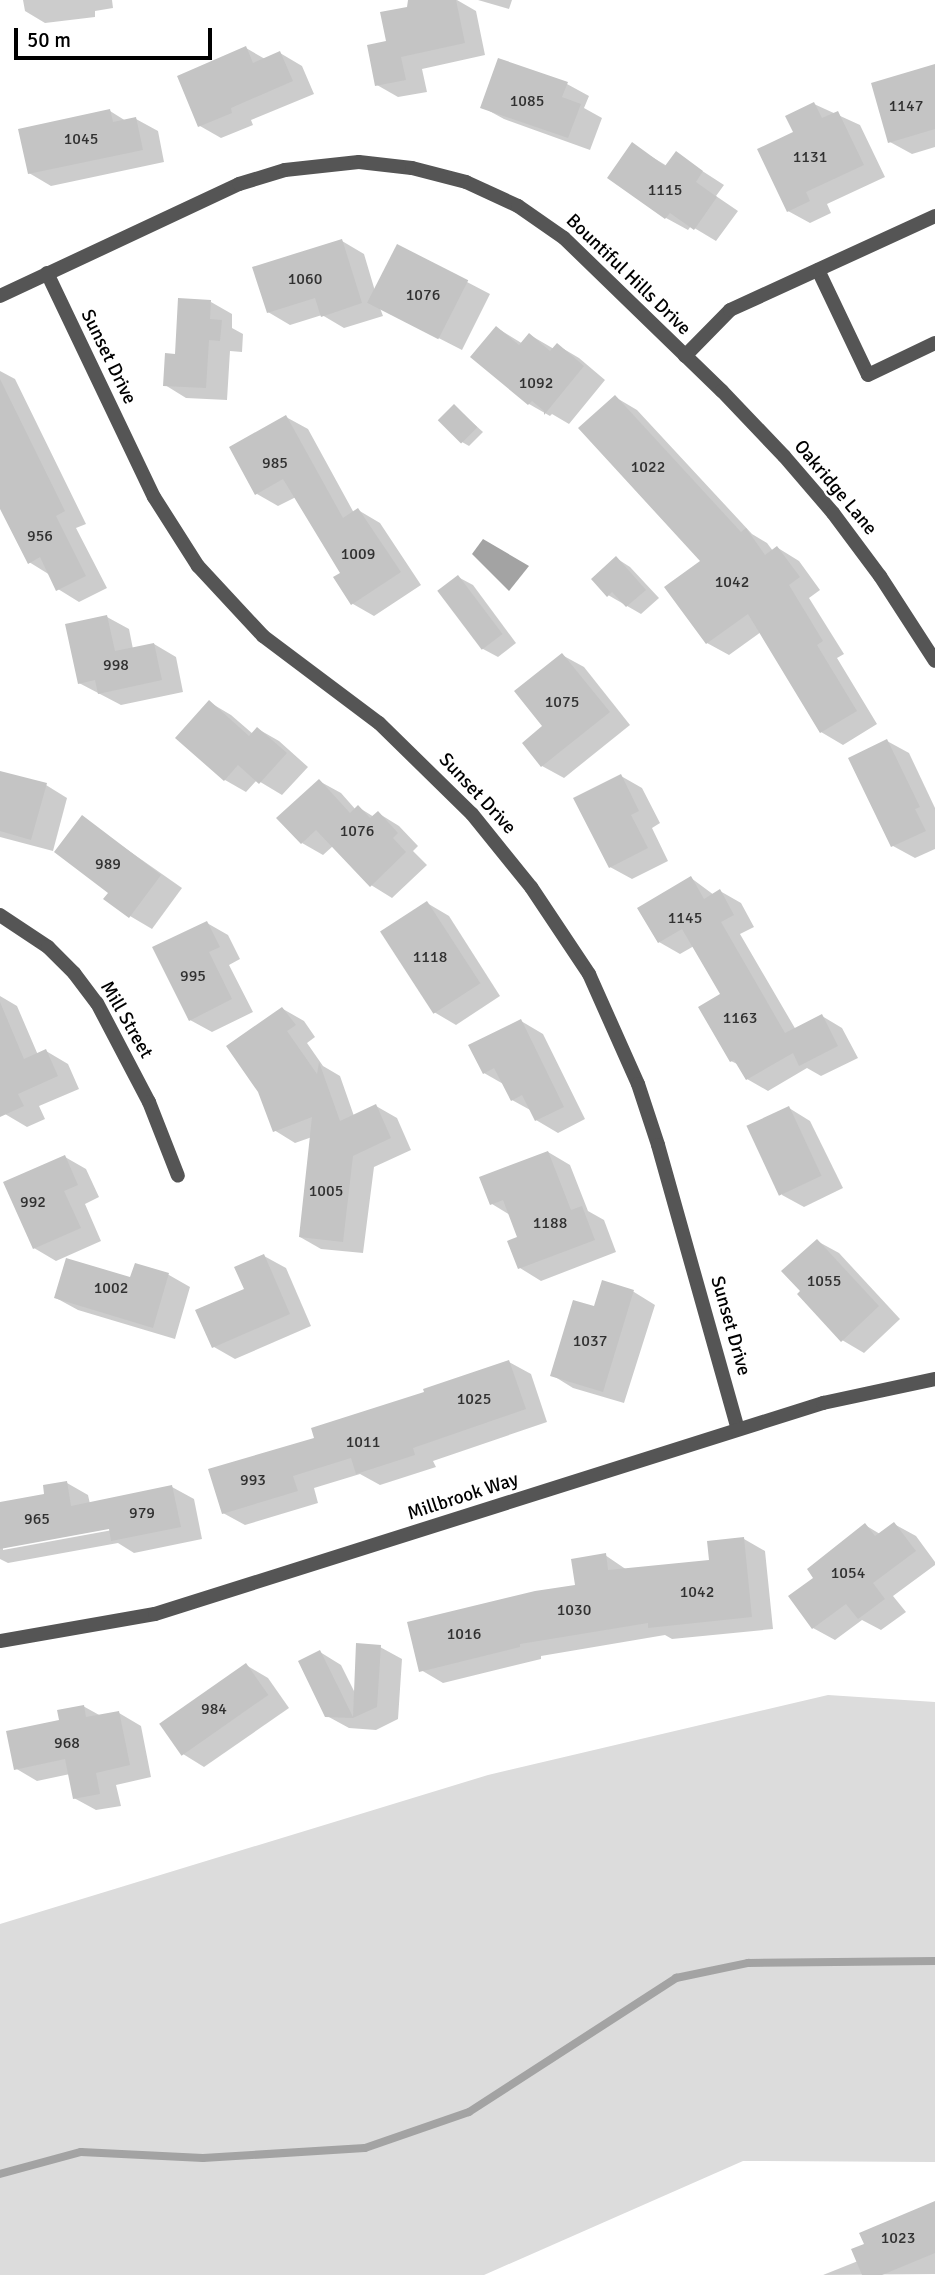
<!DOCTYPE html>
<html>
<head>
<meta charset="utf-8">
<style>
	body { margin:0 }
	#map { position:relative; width:935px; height:2275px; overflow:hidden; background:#fff; font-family:Signika,sans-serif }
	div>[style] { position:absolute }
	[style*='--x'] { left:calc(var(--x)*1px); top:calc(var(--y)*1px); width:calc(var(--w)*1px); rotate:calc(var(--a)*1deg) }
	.green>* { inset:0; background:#dcdcdc }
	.water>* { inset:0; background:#a3a3a3 }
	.shadow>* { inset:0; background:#0003 }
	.stream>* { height:8px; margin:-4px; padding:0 4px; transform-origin:4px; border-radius:4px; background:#a3a3a3 }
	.building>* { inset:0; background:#c4c4c4; transform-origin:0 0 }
	.lane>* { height:14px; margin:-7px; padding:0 7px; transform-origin:7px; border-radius:7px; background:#555 }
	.street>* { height:14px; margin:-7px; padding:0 7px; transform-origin:7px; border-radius:7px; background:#555 }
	span { translate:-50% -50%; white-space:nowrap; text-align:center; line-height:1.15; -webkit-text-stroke:5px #fff; paint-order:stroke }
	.number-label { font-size:16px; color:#313131 }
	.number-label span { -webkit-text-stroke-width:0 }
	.street-label { font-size:19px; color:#000 }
	.scale { position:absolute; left:14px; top:28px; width:198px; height:32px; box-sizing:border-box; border:4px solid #000; border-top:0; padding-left:9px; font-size:21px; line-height:24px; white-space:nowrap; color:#000; -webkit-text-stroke:5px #fff; paint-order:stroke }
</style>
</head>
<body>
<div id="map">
	<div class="green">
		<div style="clip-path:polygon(828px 1695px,935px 1702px,935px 2162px,743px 2161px,484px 2275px,0 2275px,0 1924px,488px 1775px)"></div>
	</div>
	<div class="water">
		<div style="clip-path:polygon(483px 539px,529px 566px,509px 591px,472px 554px)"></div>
	</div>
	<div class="shadow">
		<div style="clip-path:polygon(23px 0,112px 0,113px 8px,95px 11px,95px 17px,45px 23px,25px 11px)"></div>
		<div style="clip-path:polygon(448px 0,457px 0,476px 11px,485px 55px,422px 69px,427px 92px,398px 97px,377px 85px)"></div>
		<div style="clip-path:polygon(478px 0,512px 0,509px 9px)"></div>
		<div style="clip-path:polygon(246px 48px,265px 59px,280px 53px,302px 66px,314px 94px,251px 120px,253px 125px,221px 138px,200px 126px)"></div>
		<div style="clip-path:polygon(935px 66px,935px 147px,912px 154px,890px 142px)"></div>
		<div style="clip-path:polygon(567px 84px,589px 96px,584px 108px,602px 118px,590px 150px,504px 119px,482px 107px)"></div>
		<div style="clip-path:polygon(814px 104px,860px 125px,885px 177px,827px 204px,831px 213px,810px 223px,788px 211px,795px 133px)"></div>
		<div style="clip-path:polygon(110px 111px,126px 121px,136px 119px,158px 131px,164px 162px,51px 186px,29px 173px)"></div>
		<div style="clip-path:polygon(632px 145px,667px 166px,676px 154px,724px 185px,716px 196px,738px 211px,716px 241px,691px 226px,688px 230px,666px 218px,609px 178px)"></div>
		<div style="clip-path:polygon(342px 241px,364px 254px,375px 291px,398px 246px,490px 294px,462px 350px,380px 308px,383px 316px,344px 328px,322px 315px,290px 325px,268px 312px)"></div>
		<div style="clip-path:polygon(211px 302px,232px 314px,232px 328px,243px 334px,242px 352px,230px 351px,227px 400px,186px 398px,165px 385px,177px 356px)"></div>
		<div style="clip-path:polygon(497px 328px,523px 344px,530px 335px,554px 349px,557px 345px,579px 358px,605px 380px,569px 424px,552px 414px,550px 416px,529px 404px)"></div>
		<div style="clip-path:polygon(0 371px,15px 379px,86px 524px,76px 528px,107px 588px,79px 602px,58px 589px,50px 575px,29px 562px,0 505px)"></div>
		<div style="clip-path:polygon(615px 397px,637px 410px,752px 534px,767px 543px,773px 551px,778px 548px,799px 561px,820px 590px,809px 598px,844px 654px,837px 658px,877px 724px,843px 745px,821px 732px,761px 632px,729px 655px,707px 643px,703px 561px)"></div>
		<div style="clip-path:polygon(454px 406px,483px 432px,469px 446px,462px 442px)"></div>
		<div style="clip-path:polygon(286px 417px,308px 429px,354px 513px,358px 510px,380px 523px,421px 585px,374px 616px,353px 604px,343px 573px,296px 497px,278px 506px,257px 494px)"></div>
		<div style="clip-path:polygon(616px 558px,630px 567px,659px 598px,641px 614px,608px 595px)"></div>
		<div style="clip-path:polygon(458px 577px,473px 585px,516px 643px,498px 657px,483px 649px)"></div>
		<div style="clip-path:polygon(107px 617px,129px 629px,133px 649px,154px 644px,176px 657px,183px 692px,121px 705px,79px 683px)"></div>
		<div style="clip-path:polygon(562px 655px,584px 667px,630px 725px,564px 778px,542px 766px,545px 726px)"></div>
		<div style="clip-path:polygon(209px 702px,231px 715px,253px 734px,258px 729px,279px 741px,308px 767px,282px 795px,257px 780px,246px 792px,225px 780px)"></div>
		<div style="clip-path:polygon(887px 741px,909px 753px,935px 808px,935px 849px,915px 858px,893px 846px)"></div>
		<div style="clip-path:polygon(0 773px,46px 785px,67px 798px,53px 851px,0 837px)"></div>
		<div style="clip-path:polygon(621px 776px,642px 788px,660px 823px,652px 828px,668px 861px,632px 879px,610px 867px)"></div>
		<div style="clip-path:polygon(319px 781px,341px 793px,356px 810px,358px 807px,374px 817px,378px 813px,399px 826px,418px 846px,413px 851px,427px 865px,392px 898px,371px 885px,333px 846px,323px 855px,302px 843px)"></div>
		<div style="clip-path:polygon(82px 818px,182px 888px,152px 929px,130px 916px,110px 892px)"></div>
		<div style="clip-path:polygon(691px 878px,714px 895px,720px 891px,741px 903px,754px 927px,740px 934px,796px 1030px,822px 1016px,842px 1028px,858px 1058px,821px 1076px,807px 1068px,768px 1091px,747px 1079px,739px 1065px,731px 1061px,722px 995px,694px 946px,680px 954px,659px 942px)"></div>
		<div style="clip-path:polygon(427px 903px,449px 916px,500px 996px,456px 1025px,434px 1012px)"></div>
		<div style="clip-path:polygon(207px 923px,228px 935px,240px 959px,229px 965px,253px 1012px,212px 1032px,190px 1020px)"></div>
		<div style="clip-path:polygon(0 996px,17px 1006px,38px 1055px,46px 1051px,68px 1064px,79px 1089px,39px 1106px,45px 1119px,27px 1127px,5px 1114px,0 1102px)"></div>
		<div style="clip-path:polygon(283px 1009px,304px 1021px,315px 1037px,307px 1043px,323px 1066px,340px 1076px,354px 1116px,376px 1106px,397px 1118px,411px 1150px,374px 1167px,363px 1253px,321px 1249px,300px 1237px,312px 1137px,295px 1143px,274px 1130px)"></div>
		<div style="clip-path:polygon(521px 1021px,543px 1034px,585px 1119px,558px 1133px,536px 1120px,532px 1111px,512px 1100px,505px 1085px,484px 1073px)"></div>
		<div style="clip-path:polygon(789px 1108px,810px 1121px,843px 1188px,804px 1207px,782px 1195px)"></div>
		<div style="clip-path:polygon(548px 1152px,570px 1165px,588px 1211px,604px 1220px,616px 1252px,541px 1281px,520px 1268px,519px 1238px,510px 1215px,492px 1204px)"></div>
		<div style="clip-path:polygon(65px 1157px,86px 1169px,99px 1197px,85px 1204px,101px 1241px,56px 1261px,34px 1248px)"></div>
		<div style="clip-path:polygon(817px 1241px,839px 1253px,900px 1319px,864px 1353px,842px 1340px,803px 1291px)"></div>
		<div style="clip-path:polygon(264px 1256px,286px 1268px,311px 1326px,235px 1359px,214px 1347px)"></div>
		<div style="clip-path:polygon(136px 1265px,169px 1275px,190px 1287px,175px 1339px,78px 1310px,56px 1298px,131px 1279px)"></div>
		<div style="clip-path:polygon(603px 1283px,634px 1292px,655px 1305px,624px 1403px,573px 1388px,552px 1375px,595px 1308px)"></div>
		<div style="clip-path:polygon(509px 1362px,531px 1374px,547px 1422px,433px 1461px,436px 1467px,380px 1485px,360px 1474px,314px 1488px,318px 1503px,245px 1525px,223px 1513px,316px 1439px)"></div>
		<div style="clip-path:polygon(evenodd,67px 1483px,88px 1495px,90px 1504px,172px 1487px,194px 1499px,202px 1539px,134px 1553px,118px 1543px,8px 1563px,0 1559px,0 1504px,47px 1495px,67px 1483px,117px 1526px,118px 1529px,3px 1550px,3px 1547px,117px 1526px)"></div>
		<div style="clip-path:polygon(894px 1524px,916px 1536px,935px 1562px,935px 1565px,893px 1596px,906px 1612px,881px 1630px,862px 1620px,835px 1640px,813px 1628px,815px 1578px,865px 1525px,880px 1534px)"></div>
		<div style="clip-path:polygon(744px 1539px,765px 1551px,773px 1629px,672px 1639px,665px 1635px,541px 1656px,541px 1659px,443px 1683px,421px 1670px,577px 1586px,605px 1555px,627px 1570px,711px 1562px)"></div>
		<div style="clip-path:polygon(380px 1647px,402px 1659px,398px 1719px,376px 1730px,349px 1728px,327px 1716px,320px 1652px,341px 1665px,355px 1693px)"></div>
		<div style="clip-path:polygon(246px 1665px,268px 1678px,289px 1708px,204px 1767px,183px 1754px)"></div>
		<div style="clip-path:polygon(83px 1706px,101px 1716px,119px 1713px,141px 1726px,151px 1777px,116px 1785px,121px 1806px,96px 1810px,74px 1798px,70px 1774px,37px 1781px,15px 1768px,61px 1721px)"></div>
		<div style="clip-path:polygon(935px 2203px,935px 2274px,823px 2275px,858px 2261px,866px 2244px)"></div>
	</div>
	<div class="stream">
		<div style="--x:0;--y:2174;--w:84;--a:-15.2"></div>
		<div style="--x:81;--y:2152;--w:122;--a:2.8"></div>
		<div style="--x:203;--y:2158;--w:162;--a:-3.5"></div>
		<div style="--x:365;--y:2148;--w:110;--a:-19.1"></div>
		<div style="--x:469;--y:2112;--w:247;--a:-32.9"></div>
		<div style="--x:676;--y:1978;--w:74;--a:-11.8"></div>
		<div style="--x:748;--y:1963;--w:187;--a:-0.6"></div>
	</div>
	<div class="building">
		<div style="clip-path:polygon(408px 0,456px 0,465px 43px,401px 57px,406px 80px,375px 86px,367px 45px,386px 41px,380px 12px,407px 7px)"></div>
		<div style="clip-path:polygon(246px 46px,253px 63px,280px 51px,293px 81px,231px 108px,232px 113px,198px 127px,177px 76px)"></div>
		<div style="clip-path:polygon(498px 58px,568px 82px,562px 97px,581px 104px,568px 138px,480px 108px)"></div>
		<div style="clip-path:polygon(935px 64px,935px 129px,888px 143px,871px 83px)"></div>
		<div style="clip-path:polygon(814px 102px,822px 118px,838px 111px,864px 165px,806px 192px,810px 201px,787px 212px,757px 149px,793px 132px,785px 116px)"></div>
		<div style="clip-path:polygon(110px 109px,113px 122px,136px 117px,143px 150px,28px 174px,18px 129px)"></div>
		<div style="clip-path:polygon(632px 142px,665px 166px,676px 151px,703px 171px,696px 182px,717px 197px,694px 230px,670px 213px,665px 219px,607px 178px)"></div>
		<div style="clip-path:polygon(342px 239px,362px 303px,321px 317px,315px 298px,267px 313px,252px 267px)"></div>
		<div style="left:397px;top:244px;width:80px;height:66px;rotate:27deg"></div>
		<div style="clip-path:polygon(178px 298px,211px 300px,210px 319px,222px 320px,220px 341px,209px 340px,206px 388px,163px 386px,165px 353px,175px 354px)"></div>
		<div style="clip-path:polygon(496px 326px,519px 345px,529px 333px,550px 351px,557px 343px,584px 366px,544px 415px,544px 411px,532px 401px,528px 405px,470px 357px)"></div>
		<div style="clip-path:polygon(0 379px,65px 511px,56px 516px,86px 576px,56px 591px,40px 557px,28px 564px,0 509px)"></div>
		<div style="clip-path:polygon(615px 395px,741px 532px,746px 528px,765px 555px,777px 546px,800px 577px,789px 585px,823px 641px,817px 645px,857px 711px,820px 733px,748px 614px,706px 644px,664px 587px,700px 561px,578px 428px)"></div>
		<div style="left:454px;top:404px;width:33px;height:23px;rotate:45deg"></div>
		<div style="clip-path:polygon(286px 415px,343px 518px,358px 508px,401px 572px,351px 605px,333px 577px,340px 573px,283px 479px,255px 495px,229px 447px)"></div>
		<div style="clip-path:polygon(616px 556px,646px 590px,626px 607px,612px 592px,607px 597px,591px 579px)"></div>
		<div style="left:458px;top:575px;width:74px;height:26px;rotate:53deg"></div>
		<div style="clip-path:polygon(107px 615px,115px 651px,154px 643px,162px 680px,98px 694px,95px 680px,78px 684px,65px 624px)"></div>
		<div style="clip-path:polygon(562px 653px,610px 712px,541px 767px,522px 743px,542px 726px,514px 691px)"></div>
		<div style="clip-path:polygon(209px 700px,249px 736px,257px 727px,287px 753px,259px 784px,238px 765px,224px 781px,175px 738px)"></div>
		<div style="clip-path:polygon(887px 739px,920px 807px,915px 809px,926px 831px,891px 847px,848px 758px)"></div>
		<div style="clip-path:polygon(0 771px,47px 783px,31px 840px,0 831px)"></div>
		<div style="clip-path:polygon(621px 774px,639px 811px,631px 815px,648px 848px,609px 868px,573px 798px)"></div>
		<div style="clip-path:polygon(319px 779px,350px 813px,358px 805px,370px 818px,378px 811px,398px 833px,393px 838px,406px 852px,370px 887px,316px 830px,301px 844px,276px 818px)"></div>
		<div style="clip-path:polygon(82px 815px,161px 875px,129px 918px,103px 899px,108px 893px,54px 852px)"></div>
		<div style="clip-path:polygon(691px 876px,704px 899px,720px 889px,734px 915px,721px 922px,785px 1033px,822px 1014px,838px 1046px,799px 1066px,793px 1053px,746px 1080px,734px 1060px,730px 1062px,698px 1007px,720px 994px,682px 929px,658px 943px,637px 908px)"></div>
		<div style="left:427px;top:901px;width:98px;height:56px;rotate:57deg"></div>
		<div style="clip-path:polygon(207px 921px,220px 947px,209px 952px,232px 999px,189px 1021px,152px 947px)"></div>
		<div style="clip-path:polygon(0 1002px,24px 1059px,46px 1049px,58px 1076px,18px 1094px,24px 1106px,0 1117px)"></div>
		<div style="clip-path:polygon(282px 1007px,296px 1025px,287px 1031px,317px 1074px,319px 1062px,340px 1121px,376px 1104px,391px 1138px,353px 1156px,343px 1242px,299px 1237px,312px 1117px,273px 1132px,258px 1092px,226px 1046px)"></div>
		<div style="clip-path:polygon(521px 1019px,564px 1107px,535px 1121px,522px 1095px,511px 1101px,494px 1068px,483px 1074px,468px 1045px)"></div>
		<div style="left:789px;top:1106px;width:77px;height:47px;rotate:65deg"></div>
		<div style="clip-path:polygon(548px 1151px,571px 1210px,582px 1206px,595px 1240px,518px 1269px,507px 1241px,517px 1237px,503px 1200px,490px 1205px,479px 1177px)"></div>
		<div style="clip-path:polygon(65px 1155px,78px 1185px,64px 1191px,81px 1228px,33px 1249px,3px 1182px)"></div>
		<div style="clip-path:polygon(817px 1239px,879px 1306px,841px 1342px,797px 1294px,800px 1291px,781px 1271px)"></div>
		<div style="clip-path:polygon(264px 1254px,290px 1314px,212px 1348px,195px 1310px,244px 1289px,234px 1267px)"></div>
		<div style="clip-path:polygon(66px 1258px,130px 1277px,135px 1263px,169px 1273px,153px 1328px,54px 1298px)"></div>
		<div style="clip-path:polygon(602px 1280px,634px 1290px,603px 1392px,550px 1376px,573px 1300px,594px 1306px)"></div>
		<div style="clip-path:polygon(509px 1360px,526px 1409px,413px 1448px,415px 1455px,356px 1474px,351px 1458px,293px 1476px,298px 1491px,222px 1514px,208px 1469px,314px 1438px,311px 1428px,424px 1392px,423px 1389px)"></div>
		<div style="clip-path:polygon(67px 1481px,71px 1506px,172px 1485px,181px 1527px,111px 1541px,109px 1529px,0 1549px,0 1502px,44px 1494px,43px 1485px)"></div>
		<div style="clip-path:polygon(894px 1522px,916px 1551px,873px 1583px,885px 1599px,858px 1619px,846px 1604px,812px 1629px,788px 1596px,813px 1578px,807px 1569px,865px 1523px,875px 1536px)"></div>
		<div style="clip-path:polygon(744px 1537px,752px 1617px,648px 1628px,648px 1623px,520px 1644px,520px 1647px,419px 1672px,407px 1622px,535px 1591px,575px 1585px,571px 1559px,606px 1553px,608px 1570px,709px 1560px,707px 1541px)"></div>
		<div style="clip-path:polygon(356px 1643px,381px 1645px,377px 1707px,353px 1718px,325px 1717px,298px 1661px,320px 1650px,353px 1717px)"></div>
		<div style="left:246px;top:1663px;width:39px;height:106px;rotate:55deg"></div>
		<div style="clip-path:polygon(84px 1705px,86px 1717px,119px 1711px,130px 1765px,96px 1773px,100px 1794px,73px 1799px,65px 1759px,14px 1770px,6px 1731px,59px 1720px,57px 1710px)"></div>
		<div style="clip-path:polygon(935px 2201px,935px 2253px,882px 2275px,862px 2275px,851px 2249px,864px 2244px,859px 2233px)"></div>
	</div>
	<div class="lane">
		<div style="--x:818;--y:270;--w:116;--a:64.5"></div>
		<div style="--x:868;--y:375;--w:74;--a:-25.5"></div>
	</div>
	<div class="street">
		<div style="--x:47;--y:273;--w:248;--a:64.5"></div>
		<div style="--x:154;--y:497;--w:82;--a:57.5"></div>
		<div style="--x:198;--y:566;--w:96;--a:47.1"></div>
		<div style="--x:263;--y:636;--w:145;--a:36.9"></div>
		<div style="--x:379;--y:723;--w:130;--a:44.4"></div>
		<div style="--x:472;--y:814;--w:94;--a:51.1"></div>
		<div style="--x:531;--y:887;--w:105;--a:56.3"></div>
		<div style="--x:589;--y:974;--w:120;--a:66"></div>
		<div style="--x:638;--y:1084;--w:64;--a:71.8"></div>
		<div style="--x:658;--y:1145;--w:295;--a:74.3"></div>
		<div style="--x:0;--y:296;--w:264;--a:-25.1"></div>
		<div style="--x:239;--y:184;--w:48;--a:-16.9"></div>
		<div style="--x:285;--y:170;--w:74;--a:-6.2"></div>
		<div style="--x:359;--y:162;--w:53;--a:6.5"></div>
		<div style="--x:412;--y:168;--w:56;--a:14.5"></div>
		<div style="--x:466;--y:182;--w:57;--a:24.8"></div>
		<div style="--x:518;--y:206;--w:56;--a:34.8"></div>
		<div style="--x:564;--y:238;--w:220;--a:44.1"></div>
		<div style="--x:722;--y:391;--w:90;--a:46.4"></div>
		<div style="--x:784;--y:456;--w:75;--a:49.3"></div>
		<div style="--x:833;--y:513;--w:79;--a:53.3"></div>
		<div style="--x:880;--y:576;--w:101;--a:57.1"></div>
		<div style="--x:685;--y:356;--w:64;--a:-45.6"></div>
		<div style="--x:730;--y:310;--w:226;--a:-24.6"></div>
		<div style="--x:0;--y:915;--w:58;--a:33.7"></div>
		<div style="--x:48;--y:947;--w:37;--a:45"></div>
		<div style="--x:74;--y:973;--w:38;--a:53"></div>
		<div style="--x:97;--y:1003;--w:112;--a:62.3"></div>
		<div style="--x:149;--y:1102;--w:79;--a:68.6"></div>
		<div style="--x:0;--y:1641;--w:157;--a:-9.9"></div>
		<div style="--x:155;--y:1614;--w:701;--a:-17.53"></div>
		<div style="--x:823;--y:1403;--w:115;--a:-12.1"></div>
	</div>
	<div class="number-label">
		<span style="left:527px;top:101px">1085</span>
		<span style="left:906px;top:106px">1147</span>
		<span style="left:81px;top:139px">1045</span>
		<span style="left:810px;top:157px">1131</span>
		<span style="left:665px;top:190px">1115</span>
		<span style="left:305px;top:279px">1060</span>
		<span style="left:423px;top:295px">1076</span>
		<span style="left:536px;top:383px">1092</span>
		<span style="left:275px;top:463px">985</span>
		<span style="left:648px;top:467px">1022</span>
		<span style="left:40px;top:536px">956</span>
		<span style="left:358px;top:554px">1009</span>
		<span style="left:732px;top:582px">1042</span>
		<span style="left:116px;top:665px">998</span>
		<span style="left:562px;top:702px">1075</span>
		<span style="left:357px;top:831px">1076</span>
		<span style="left:108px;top:864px">989</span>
		<span style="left:685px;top:918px">1145</span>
		<span style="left:430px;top:957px">1118</span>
		<span style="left:193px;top:976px">995</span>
		<span style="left:740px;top:1018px">1163</span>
		<span style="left:326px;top:1191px">1005</span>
		<span style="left:33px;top:1202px">992</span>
		<span style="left:550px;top:1223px">1188</span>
		<span style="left:824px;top:1281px">1055</span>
		<span style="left:111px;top:1288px">1002</span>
		<span style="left:590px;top:1341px">1037</span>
		<span style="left:474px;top:1399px">1025</span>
		<span style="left:363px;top:1442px">1011</span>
		<span style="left:253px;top:1480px">993</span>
		<span style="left:142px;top:1513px">979</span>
		<span style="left:37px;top:1519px">965</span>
		<span style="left:848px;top:1573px">1054</span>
		<span style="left:697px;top:1592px">1042</span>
		<span style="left:574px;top:1610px">1030</span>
		<span style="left:464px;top:1634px">1016</span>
		<span style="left:214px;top:1709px">984</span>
		<span style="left:67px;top:1743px">968</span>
		<span style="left:898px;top:2238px">1023</span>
	</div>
	<div class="street-label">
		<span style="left:628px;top:275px;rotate:44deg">Bountiful Hills Drive</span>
		<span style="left:108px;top:357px;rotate:64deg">Sunset Drive</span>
		<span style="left:835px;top:488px;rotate:50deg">Oakridge Lane</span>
		<span style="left:477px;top:794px;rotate:47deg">Sunset Drive</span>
		<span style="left:126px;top:1020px;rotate:60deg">Mill Street</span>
		<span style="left:730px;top:1326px;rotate:74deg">Sunset Drive</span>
		<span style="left:463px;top:1497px;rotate:-18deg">Millbrook Way</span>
	</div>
	<div class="scale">50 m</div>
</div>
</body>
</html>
